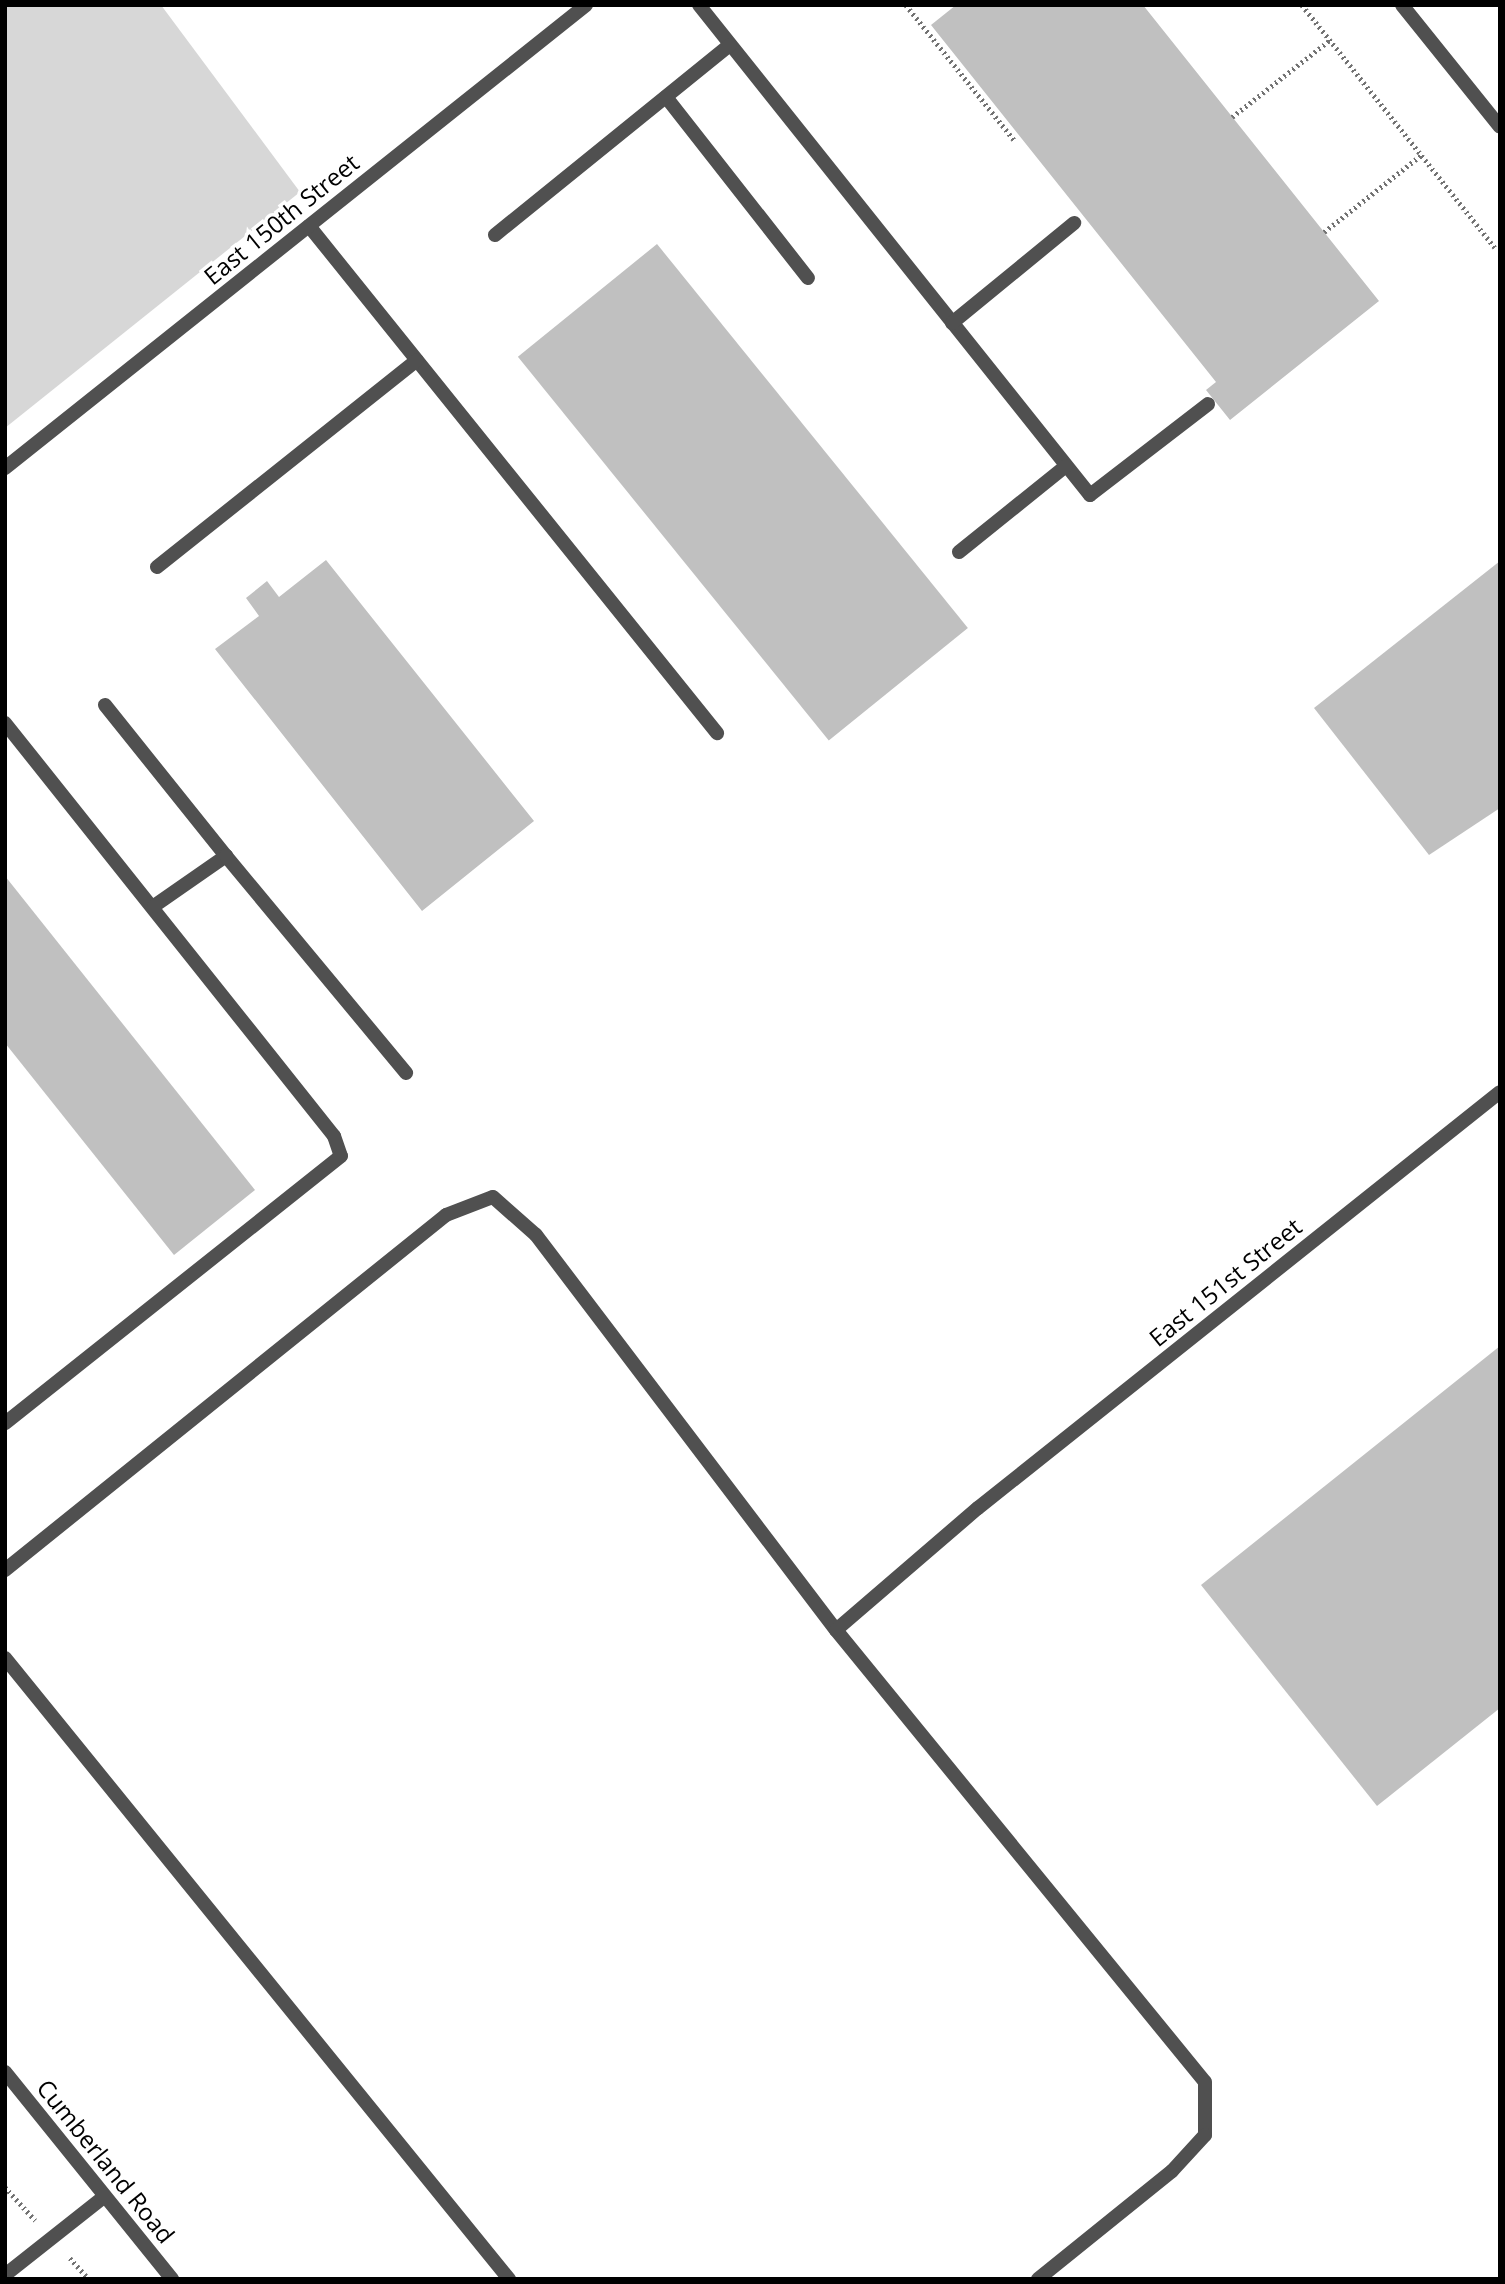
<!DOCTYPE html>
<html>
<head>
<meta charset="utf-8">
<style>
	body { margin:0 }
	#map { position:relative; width:1505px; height:2284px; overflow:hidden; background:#fff; font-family:"Open Sans",sans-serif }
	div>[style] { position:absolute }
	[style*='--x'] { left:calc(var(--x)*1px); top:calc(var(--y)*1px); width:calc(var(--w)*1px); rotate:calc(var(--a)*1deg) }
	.green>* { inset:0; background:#d7d7d7 }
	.building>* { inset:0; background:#c0c0c0; transform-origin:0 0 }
	.path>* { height:4.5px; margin-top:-2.25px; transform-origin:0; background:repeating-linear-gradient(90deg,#727272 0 2px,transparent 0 5.5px) }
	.service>* { height:14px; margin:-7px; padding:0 7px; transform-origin:7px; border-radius:7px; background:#505050 }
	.minor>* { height:14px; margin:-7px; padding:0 7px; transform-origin:7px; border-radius:7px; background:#505050 }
	.tertiary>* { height:14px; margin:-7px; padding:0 7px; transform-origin:7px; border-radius:7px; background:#505050 }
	span { translate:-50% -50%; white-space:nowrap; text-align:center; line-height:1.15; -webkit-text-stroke:7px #fff; paint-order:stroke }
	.street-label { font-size:24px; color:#000 }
	.frame { position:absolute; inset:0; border:7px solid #000; pointer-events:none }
</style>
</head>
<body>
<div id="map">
	<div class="green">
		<div style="clip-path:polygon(5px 5px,161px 5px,300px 192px,5px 428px)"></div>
	</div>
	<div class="building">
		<div style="clip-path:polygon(956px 5px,1143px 5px,1379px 301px,1230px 420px,1206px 390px,1216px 382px,931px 25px)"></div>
		<div style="left:657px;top:244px;width:494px;height:179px;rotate:51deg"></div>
		<div style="clip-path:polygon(326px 560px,534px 821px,422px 911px,215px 649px,259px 616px,246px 598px,267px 581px,279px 597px)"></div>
		<div style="clip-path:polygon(1500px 561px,1500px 808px,1429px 855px,1314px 708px)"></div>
		<div style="clip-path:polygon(5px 876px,255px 1190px,174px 1255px,5px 1043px)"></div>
		<div style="clip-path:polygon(1500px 1346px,1500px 1708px,1377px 1806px,1201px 1585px)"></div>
	</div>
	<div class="path">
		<div style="--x:906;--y:5;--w:173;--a:51.3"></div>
		<div style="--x:1302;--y:5;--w:310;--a:51.5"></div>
		<div style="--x:1232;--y:117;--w:125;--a:-38.2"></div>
		<div style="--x:1324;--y:232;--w:124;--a:-38.4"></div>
		<div style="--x:5;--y:2187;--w:45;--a:47.7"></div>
		<div style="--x:70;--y:2258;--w:28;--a:48"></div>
	</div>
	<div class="service">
		<div style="--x:699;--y:5;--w:627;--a:51.41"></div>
		<div style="--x:1090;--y:495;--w:149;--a:-37.6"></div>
		<div style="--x:666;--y:97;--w:230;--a:51.9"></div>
		<div style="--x:309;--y:226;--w:651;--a:51.18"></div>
		<div style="--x:495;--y:235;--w:302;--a:-39"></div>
		<div style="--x:952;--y:323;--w:158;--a:-39.3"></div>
		<div style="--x:959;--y:552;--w:137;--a:-38.8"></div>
		<div style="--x:157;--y:567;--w:332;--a:-38.5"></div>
		<div style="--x:105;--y:705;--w:193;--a:51.3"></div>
		<div style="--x:5;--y:723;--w:528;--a:51.46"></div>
		<div style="--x:334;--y:1136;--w:21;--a:71"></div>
		<div style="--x:341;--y:1156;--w:429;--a:141.5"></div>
		<div style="--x:154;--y:906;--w:88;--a:-34.8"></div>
		<div style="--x:226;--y:856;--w:282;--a:50.3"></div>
		<div style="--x:5;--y:1570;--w:566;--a:-38.83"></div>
		<div style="--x:446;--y:1215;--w:50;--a:-21"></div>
		<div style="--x:493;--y:1197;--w:57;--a:41.5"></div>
		<div style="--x:536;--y:1235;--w:496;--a:52.8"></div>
		<div style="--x:836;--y:1630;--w:583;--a:50.77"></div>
		<div style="--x:1205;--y:2082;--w:53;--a:90"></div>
		<div style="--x:1205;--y:2135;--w:49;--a:132.5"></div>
		<div style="--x:1172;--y:2171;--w:172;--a:141.1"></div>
		<div style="--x:836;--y:1630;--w:187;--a:-40.7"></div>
		<div style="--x:5;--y:1658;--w:800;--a:50.94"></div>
		<div style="--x:5;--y:2275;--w:127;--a:-38.3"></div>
	</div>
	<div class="minor">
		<div style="--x:1402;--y:5;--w:156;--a:51.2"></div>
		<div style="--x:5;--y:468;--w:743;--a:-38.55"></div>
		<div style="--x:978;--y:1508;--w:667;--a:-38.55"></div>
	</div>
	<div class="tertiary">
		<div style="--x:5;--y:2072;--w:266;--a:51.1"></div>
	</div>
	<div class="street-label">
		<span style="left:281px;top:219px;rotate:-39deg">East 150th Street</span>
		<span style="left:1225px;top:1282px;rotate:-39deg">East 151st Street</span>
		<span style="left:106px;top:2161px;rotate:51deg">Cumberland Road</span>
	</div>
	<div class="frame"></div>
</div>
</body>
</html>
